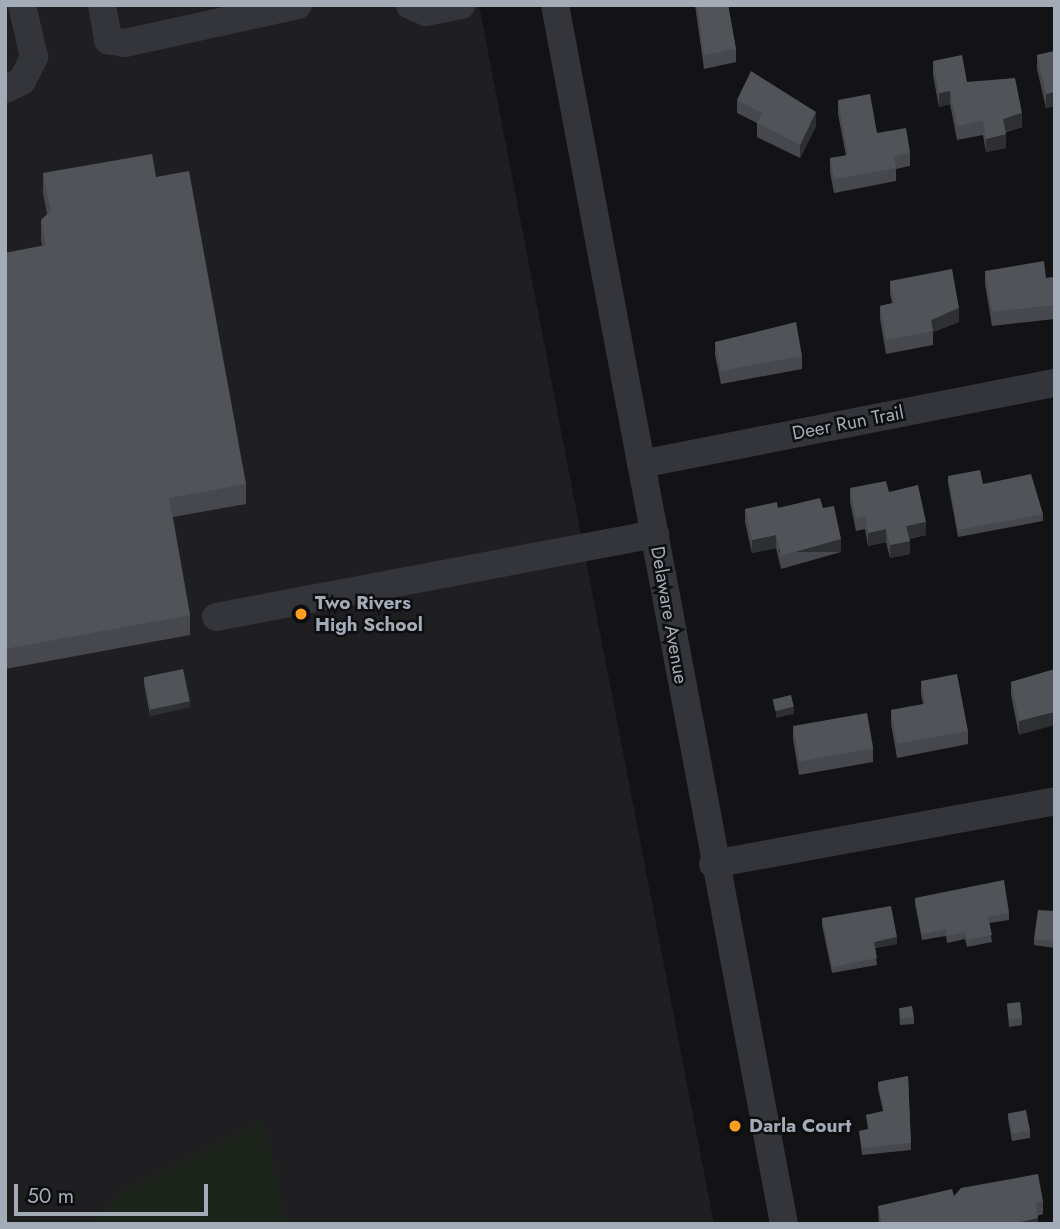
<!DOCTYPE html>
<html>
<head>
<meta charset="utf-8">
<style>
	body { margin:0 }
	#map { position:relative; width:1060px; height:1229px; overflow:hidden; background:#131315; font-family:Jost,sans-serif }
	div>[style] { position:absolute }
	[style*='--x'] { left:calc(var(--x)*1px); top:calc(var(--y)*1px); width:calc(var(--w)*1px); rotate:calc(var(--a)*1deg) }
	.built>* { inset:0; background:#1f1f22 }
	.green>* { inset:0; background:#1b231b }
	.minor>* { height:28px; margin:-14px; padding:0 14px; transform-origin:14px; border-radius:14px; background:#34353a }
	.wall>* { inset:0; background:#46484d }
	.shaded-wall>* { inset:0; background:#2d2f32; transform-origin:0 0 }
	.building>* { inset:0; background:#505358; transform-origin:0 0 }
	.dots>* { width:19px; height:19px; translate:-50% -50%; box-sizing:border-box; border:4px solid #0e0e10; border-radius:50% }
	span { translate:-50% -50%; white-space:nowrap; text-align:center; line-height:1.15; -webkit-text-stroke:5px #0e0e10; paint-order:stroke }
	.street-label { font-size:19px; color:#a3abb6 }
	.poi-label { font-size:19px; color:#a3abb6; font-weight:700 }
	.left { translate:0 -50%; text-align:left }
	.frame { position:absolute; inset:0; border:7px solid #a3abb6; pointer-events:none }
	.scale { position:absolute; left:14px; top:1184px; width:194px; height:32px; box-sizing:border-box; border:4px solid #a3abb6; border-top:0; padding-left:9px; font-size:21px; line-height:24px; white-space:nowrap; color:#a3abb6; -webkit-text-stroke:5px #0e0e10; paint-order:stroke }
</style>
</head>
<body>
<div id="map">
	<div class="built">
		<div style="clip-path:polygon(5px 5px,479px 5px,714px 1224px,5px 1224px)"></div>
	</div>
	<div class="green">
		<div style="clip-path:polygon(264px 1119px,286px 1224px,87px 1224px,126px 1189px)"></div>
	</div>
	<div class="minor">
		<div style="--x:102;--y:5;--w:36;--a:80"></div>
		<div style="--x:108;--y:40;--w:17;--a:10"></div>
		<div style="--x:125;--y:43;--w:177;--a:-12.4"></div>
		<div style="--x:410;--y:5;--w:17;--a:24"></div>
		<div style="--x:426;--y:12;--w:36;--a:-11"></div>
		<div style="--x:555;--y:5;--w:1240;--a:79.36"></div>
		<div style="--x:5;--y:89;--w:19;--a:-25"></div>
		<div style="--x:22;--y:81;--w:27;--a:-63"></div>
		<div style="--x:34;--y:57;--w:53;--a:-103"></div>
		<div style="--x:641;--y:464;--w:422;--a:-11.1"></div>
		<div style="--x:216;--y:617;--w:447;--a:-10.7"></div>
		<div style="--x:713;--y:864;--w:348;--a:-10.4"></div>
	</div>
	<div class="wall">
		<div style="clip-path:polygon(695px 5px,728px 5px,736px 49px,736px 62px,704px 69px)"></div>
		<div style="clip-path:polygon(1055px 51px,1055px 106px,1046px 108px,1037px 69px,1037px 55px)"></div>
		<div style="clip-path:polygon(933px 61px,967px 82px,1022px 127px,1006px 132px,1006px 148px,986px 152px,983px 135px,957px 140px,950px 104px,939px 107px,933px 75px)"></div>
		<div style="clip-path:polygon(737px 100px,816px 126px,800px 158px,757px 137px,757px 123px,737px 113px)"></div>
		<div style="clip-path:polygon(838px 100px,877px 133px,910px 152px,910px 166px,896px 169px,896px 181px,834px 193px,830px 172px,830px 158px,846px 156px,838px 114px)"></div>
		<div style="clip-path:polygon(43px 173px,156px 177px,246px 484px,246px 504px,173px 517px,190px 615px,190px 635px,5px 669px,5px 253px,42px 246px,41px 240px,41px 220px,47px 214px,43px 193px)"></div>
		<div style="clip-path:polygon(985px 271px,1046px 278px,1055px 277px,1055px 319px,992px 326px,985px 284px)"></div>
		<div style="clip-path:polygon(890px 281px,959px 322px,933px 332px,933px 345px,886px 354px,880px 319px,880px 306px,892px 303px,890px 294px)"></div>
		<div style="clip-path:polygon(715px 342px,802px 356px,802px 369px,721px 384px,715px 355px)"></div>
		<div style="clip-path:polygon(948px 476px,983px 484px,1043px 514px,1043px 521px,958px 537px,948px 483px)"></div>
		<div style="clip-path:polygon(850px 488px,889px 492px,926px 535px,909px 539px,910px 554px,890px 558px,886px 542px,868px 546px,865px 529px,856px 531px,850px 502px)"></div>
		<div style="clip-path:polygon(778px 508px,823px 508px,841px 552px,781px 569px,776px 548px,752px 553px,745px 522px,745px 509px)"></div>
		<div style="clip-path:polygon(1055px 669px,1019px 735px,1011px 695px,1011px 682px)"></div>
		<div style="clip-path:polygon(144px 677px,190px 707px,150px 716px,144px 684px)"></div>
		<div style="clip-path:polygon(921px 681px,968px 731px,968px 744px,897px 758px,891px 724px,891px 710px,923px 704px,921px 694px)"></div>
		<div style="clip-path:polygon(793px 726px,873px 748px,873px 762px,799px 775px,793px 739px)"></div>
		<div style="clip-path:polygon(915px 898px,1009px 913px,1009px 920px,989px 923px,992px 942px,967px 947px,965px 939px,947px 943px,946px 936px,922px 940px,915px 904px)"></div>
		<div style="clip-path:polygon(1055px 911px,1055px 948px,1034px 945px,1034px 939px)"></div>
		<div style="clip-path:polygon(822px 918px,897px 944px,875px 948px,877px 965px,832px 973px,822px 925px)"></div>
		<div style="clip-path:polygon(1007px 1004px,1022px 1018px,1022px 1025px,1009px 1027px)"></div>
		<div style="clip-path:polygon(899px 1008px,914px 1017px,914px 1024px,900px 1025px)"></div>
		<div style="clip-path:polygon(908px 1076px,911px 1150px,862px 1155px,859px 1131px,868px 1129px,866px 1115px,883px 1111px,878px 1089px,878px 1082px)"></div>
		<div style="clip-path:polygon(1008px 1113px,1030px 1131px,1030px 1138px,1012px 1141px,1008px 1119px)"></div>
		<div style="clip-path:polygon(954px 1196px,1043px 1201px,1043px 1214px,1037px 1216px,1038px 1224px,879px 1224px,878px 1206px)"></div>
	</div>
	<div class="shaded-wall">
		<div style="clip-path:polygon(950px 91px,950px 104px,939px 107px,939px 93px)"></div>
		<div style="clip-path:polygon(1055px 92px,1055px 106px,1046px 108px,1046px 94px)"></div>
		<div style="clip-path:polygon(816px 112px,816px 126px,800px 158px,800px 145px)"></div>
		<div style="clip-path:polygon(1022px 113px,1022px 127px,1003px 132px,1003px 119px)"></div>
		<div style="clip-path:polygon(1006px 134px,1006px 148px,986px 152px,986px 139px)"></div>
		<div style="clip-path:polygon(959px 308px,959px 322px,933px 332px,931px 320px)"></div>
		<div style="clip-path:polygon(926px 522px,926px 535px,906px 539px,906px 526px)"></div>
		<div style="clip-path:polygon(886px 529px,886px 542px,868px 546px,868px 533px)"></div>
		<div style="clip-path:polygon(776px 535px,776px 548px,752px 553px,752px 540px)"></div>
		<div style="left:841px;top:539px;width:13px;height:62px;rotate:90deg"></div>
		<div style="clip-path:polygon(910px 541px,910px 554px,890px 558px,890px 545px)"></div>
		<div style="clip-path:polygon(190px 701px,190px 707px,150px 716px,150px 709px)"></div>
		<div style="clip-path:polygon(794px 707px,794px 714px,776px 718px,776px 711px)"></div>
		<div style="clip-path:polygon(1055px 712px,1055px 725px,1019px 735px,1019px 721px)"></div>
		<div style="clip-path:polygon(897px 937px,897px 944px,874px 948px,874px 942px)"></div>
		<div style="clip-path:polygon(1038px 1218px,1038px 1224px,1011px 1224px)"></div>
	</div>
	<div class="building">
		<div style="clip-path:polygon(697px 5px,728px 5px,736px 49px,704px 55px)"></div>
		<div style="clip-path:polygon(1055px 51px,1055px 92px,1046px 94px,1037px 55px)"></div>
		<div style="clip-path:polygon(962px 55px,967px 82px,1015px 78px,1022px 113px,1003px 119px,1006px 134px,986px 139px,983px 121px,957px 126px,950px 91px,939px 93px,933px 61px)"></div>
		<div style="clip-path:polygon(751px 71px,816px 112px,800px 145px,757px 123px,762px 113px,737px 100px)"></div>
		<div style="clip-path:polygon(870px 94px,877px 133px,906px 128px,910px 152px,894px 156px,896px 168px,834px 179px,830px 158px,848px 155px,838px 100px)"></div>
		<div style="clip-path:polygon(152px 154px,156px 177px,189px 171px,246px 484px,169px 498px,190px 615px,5px 649px,5px 253px,46px 245px,41px 220px,51px 211px,43px 173px)"></div>
		<div style="clip-path:polygon(1044px 261px,1046px 278px,1055px 277px,1055px 305px,992px 312px,985px 271px)"></div>
		<div style="clip-path:polygon(952px 269px,959px 308px,931px 320px,933px 331px,886px 340px,880px 306px,894px 303px,890px 281px)"></div>
		<div style="clip-path:polygon(796px 322px,802px 356px,721px 371px,715px 342px)"></div>
		<div style="clip-path:polygon(980px 470px,983px 484px,1031px 474px,1043px 514px,958px 530px,948px 476px)"></div>
		<div style="clip-path:polygon(886px 481px,889px 492px,918px 485px,926px 522px,906px 526px,910px 541px,890px 545px,886px 529px,868px 533px,865px 516px,856px 518px,850px 488px)"></div>
		<div style="clip-path:polygon(820px 498px,823px 508px,834px 506px,841px 539px,781px 556px,776px 535px,752px 540px,745px 509px,777px 502px,778px 508px)"></div>
		<div style="left:183px;top:669px;width:33px;height:40px;rotate:78deg"></div>
		<div style="clip-path:polygon(1055px 669px,1055px 712px,1019px 721px,1011px 682px)"></div>
		<div style="clip-path:polygon(957px 674px,968px 731px,897px 744px,891px 710px,925px 704px,921px 681px)"></div>
		<div style="left:791px;top:695px;width:12px;height:19px;rotate:76deg"></div>
		<div style="left:867px;top:713px;width:36px;height:75px;rotate:80deg"></div>
		<div style="clip-path:polygon(1004px 880px,1009px 913px,988px 917px,992px 935px,967px 940px,965px 932px,947px 936px,946px 929px,922px 934px,915px 898px)"></div>
		<div style="clip-path:polygon(891px 906px,897px 937px,874px 942px,877px 958px,832px 967px,822px 918px)"></div>
		<div style="clip-path:polygon(1038px 910px,1055px 911px,1055px 941px,1034px 939px)"></div>
		<div style="left:1020px;top:1002px;width:16px;height:13px;rotate:83deg"></div>
		<div style="left:912px;top:1006px;width:11px;height:13px;rotate:80deg"></div>
		<div style="clip-path:polygon(908px 1076px,911px 1143px,862px 1148px,859px 1131px,869px 1129px,866px 1115px,884px 1111px,878px 1082px)"></div>
		<div style="left:1026px;top:1110px;width:21px;height:18px;rotate:79deg"></div>
		<div style="clip-path:polygon(1038px 1174px,1043px 1201px,1035px 1203px,1038px 1218px,1011px 1224px,882px 1224px,878px 1206px,952px 1189px,954px 1196px,961px 1188px)"></div>
	</div>
	<div class="dots">
		<div style="left:301px;top:614px;background:#fe9f21"></div>
		<div style="left:735px;top:1126px;background:#fe9f21"></div>
	</div>
	<div class="street-label">
		<span style="left:848px;top:423px;rotate:-11deg">Deer Run Trail</span>
		<span style="left:669px;top:615px;rotate:80deg">Delaware Avenue</span>
	</div>
	<div class="poi-label">
		<span class="left" style="left:315px;top:614px">Two Rivers<br>High School</span>
		<span class="left" style="left:749px;top:1126px">Darla Court</span>
	</div>
	<div class="frame"></div>
	<div class="scale">50 m</div>
</div>
</body>
</html>
